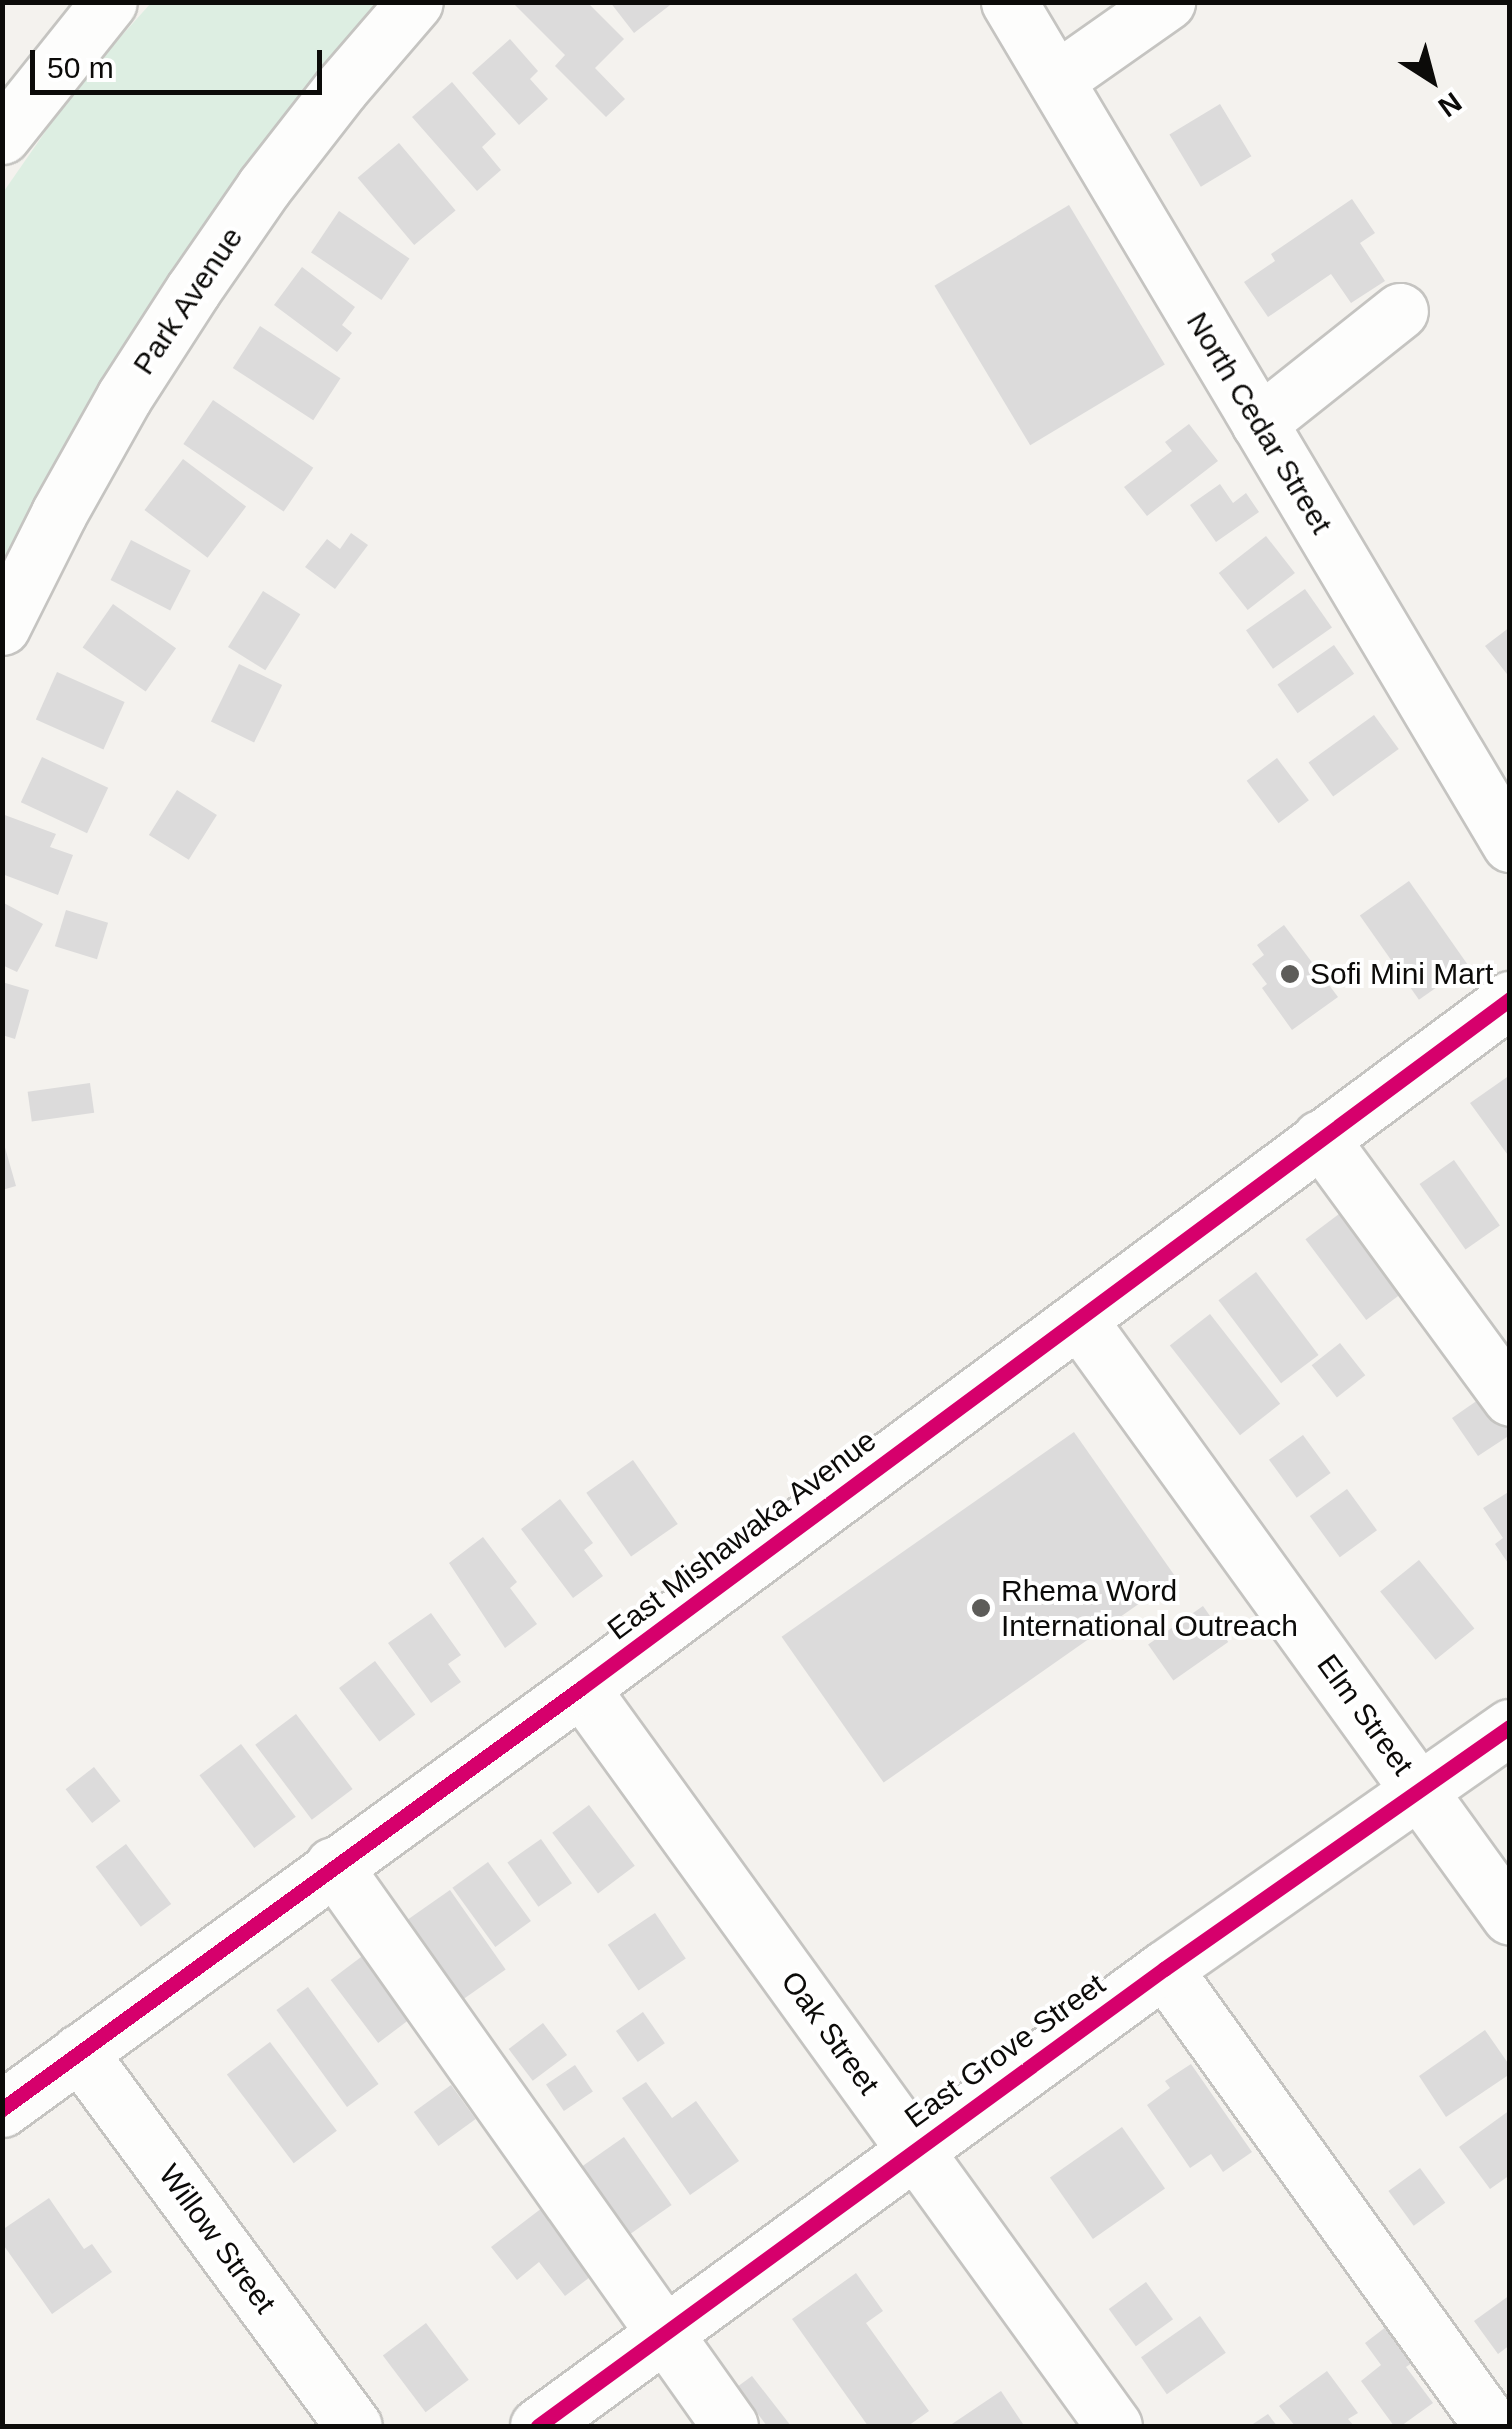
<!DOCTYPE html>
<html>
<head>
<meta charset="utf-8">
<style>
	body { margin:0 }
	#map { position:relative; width:1512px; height:2429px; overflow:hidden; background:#f4f2ee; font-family:Arial,sans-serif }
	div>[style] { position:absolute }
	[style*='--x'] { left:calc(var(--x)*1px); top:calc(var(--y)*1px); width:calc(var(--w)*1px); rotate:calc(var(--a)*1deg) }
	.green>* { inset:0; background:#ddeee2 }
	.building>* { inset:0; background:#dcdbdb; transform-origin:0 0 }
	.roads { filter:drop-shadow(2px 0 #c5c4c1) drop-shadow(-2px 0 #c5c4c1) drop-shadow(0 2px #c5c4c1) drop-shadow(0 -2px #c5c4c1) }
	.minor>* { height:55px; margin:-27.5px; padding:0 27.5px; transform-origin:27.5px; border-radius:27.5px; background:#fdfdfc }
	.cycleway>* { height:15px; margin:-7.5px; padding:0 7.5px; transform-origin:7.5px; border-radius:7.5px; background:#d6006c }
	.dots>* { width:28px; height:28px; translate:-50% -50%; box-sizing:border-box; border:5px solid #fff; border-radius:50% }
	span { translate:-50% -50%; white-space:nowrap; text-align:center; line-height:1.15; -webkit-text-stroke:8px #fff; paint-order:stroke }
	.street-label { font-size:30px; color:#0c0b09 }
	.poi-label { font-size:30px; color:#0c0b09 }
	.left { translate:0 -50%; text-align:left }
	.frame { position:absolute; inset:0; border:5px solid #0c0b09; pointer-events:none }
	.north { position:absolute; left:1382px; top:30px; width:100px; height:100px; -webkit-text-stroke:8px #fff; paint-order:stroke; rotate:144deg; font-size:28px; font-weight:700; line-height:40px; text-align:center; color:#0c0b09 }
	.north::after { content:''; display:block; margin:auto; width:35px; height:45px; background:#0c0b09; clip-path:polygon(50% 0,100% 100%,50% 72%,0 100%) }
	.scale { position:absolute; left:30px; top:50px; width:292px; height:45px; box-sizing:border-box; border:5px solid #0c0b09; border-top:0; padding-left:12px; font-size:30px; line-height:35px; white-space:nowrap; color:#0c0b09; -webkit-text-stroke:8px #fff; paint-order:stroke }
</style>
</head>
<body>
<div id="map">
	<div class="green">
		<div style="clip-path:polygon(151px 3px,391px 3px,3px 588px,2px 194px,79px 83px)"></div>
	</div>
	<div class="building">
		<div style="clip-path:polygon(512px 2px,587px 2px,624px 39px,595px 68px,625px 99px,606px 117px,555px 66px,565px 55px)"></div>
		<div style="clip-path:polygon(610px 2px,674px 2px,634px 33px)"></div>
		<div style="clip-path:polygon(510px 39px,538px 71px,530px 79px,548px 99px,519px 125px,472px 73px)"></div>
		<div style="clip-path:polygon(452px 82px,496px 134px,482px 147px,501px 170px,477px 191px,412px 117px)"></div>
		<div style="left:1220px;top:104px;width:61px;height:59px;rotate:59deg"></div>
		<div style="left:399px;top:143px;width:88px;height:54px;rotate:50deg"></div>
		<div style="clip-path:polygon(1352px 199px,1375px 233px,1360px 243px,1385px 281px,1351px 303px,1331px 274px,1268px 317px,1244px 282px,1275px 261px,1271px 254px)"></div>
		<div style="left:1069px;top:205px;width:186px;height:157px;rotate:59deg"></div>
		<div style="left:339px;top:211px;width:85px;height:50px;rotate:34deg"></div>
		<div style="clip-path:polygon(302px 267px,355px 307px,342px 325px,352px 333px,337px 352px,274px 305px)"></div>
		<div style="left:260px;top:326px;width:96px;height:50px;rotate:33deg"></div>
		<div style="left:213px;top:400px;width:121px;height:53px;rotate:34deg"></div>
		<div style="clip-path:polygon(1189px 424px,1218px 461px,1147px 516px,1124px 487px,1172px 451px,1165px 442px)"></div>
		<div style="left:183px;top:459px;width:79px;height:64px;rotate:37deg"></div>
		<div style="clip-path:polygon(1220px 484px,1233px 503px,1246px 493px,1259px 512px,1216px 542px,1190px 505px)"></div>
		<div style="clip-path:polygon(351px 533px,368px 545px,335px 589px,305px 567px,327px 539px,340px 549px)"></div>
		<div style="left:1266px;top:536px;width:47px;height:60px;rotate:52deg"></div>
		<div style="left:131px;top:540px;width:67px;height:45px;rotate:27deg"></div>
		<div style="left:1305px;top:589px;width:47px;height:72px;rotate:55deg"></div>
		<div style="left:263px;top:591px;width:44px;height:66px;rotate:32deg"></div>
		<div style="left:113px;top:604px;width:77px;height:53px;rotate:35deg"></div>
		<div style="clip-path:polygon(1510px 627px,1510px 678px,1485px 646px)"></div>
		<div style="left:1334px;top:645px;width:35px;height:69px;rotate:55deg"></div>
		<div style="left:239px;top:664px;width:48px;height:64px;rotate:26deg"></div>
		<div style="left:57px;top:672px;width:74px;height:52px;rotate:24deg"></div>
		<div style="left:1374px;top:715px;width:42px;height:81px;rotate:54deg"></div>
		<div style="left:42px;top:757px;width:73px;height:50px;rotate:25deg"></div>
		<div style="left:1277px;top:758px;width:53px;height:38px;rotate:53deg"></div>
		<div style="left:177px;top:790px;width:47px;height:53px;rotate:32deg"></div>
		<div style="clip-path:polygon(2px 814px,56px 834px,50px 847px,73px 855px,58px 895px,2px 874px)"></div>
		<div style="left:1409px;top:881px;width:103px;height:60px;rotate:55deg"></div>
		<div style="clip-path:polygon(2px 902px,43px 924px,17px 972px,2px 965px)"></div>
		<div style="left:66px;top:910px;width:44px;height:38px;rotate:17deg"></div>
		<div style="clip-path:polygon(1284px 925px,1338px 997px,1292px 1030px,1262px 988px,1267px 984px,1252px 964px,1264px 955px,1257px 945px)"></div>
		<div style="clip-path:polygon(2px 982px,29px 990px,15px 1039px,2px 1035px)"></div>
		<div style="clip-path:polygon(1510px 1075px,1510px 1158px,1470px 1103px)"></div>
		<div style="left:90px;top:1083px;width:30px;height:63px;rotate:82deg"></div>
		<div style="clip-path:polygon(2px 1137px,16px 1186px,2px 1190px)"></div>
		<div style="left:1454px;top:1160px;width:80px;height:42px;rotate:55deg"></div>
		<div style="left:1343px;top:1211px;width:101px;height:47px;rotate:53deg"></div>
		<div style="left:1256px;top:1272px;width:104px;height:47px;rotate:53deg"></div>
		<div style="left:1210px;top:1314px;width:114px;height:51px;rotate:52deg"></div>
		<div style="left:1340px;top:1343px;width:41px;height:36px;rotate:52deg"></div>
		<div style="clip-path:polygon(1488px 1393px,1510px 1424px,1510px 1435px,1478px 1456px,1452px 1418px)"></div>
		<div style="left:1074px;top:1432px;width:178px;height:357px;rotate:55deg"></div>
		<div style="left:1303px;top:1435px;width:47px;height:42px;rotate:54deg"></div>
		<div style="left:633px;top:1460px;width:78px;height:57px;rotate:55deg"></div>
		<div style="left:1347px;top:1489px;width:51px;height:46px;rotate:54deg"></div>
		<div style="clip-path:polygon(1510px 1491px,1510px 1566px,1495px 1544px,1503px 1538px,1483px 1508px)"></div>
		<div style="clip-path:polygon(560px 1499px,593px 1543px,584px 1550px,603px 1576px,573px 1598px,521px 1529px)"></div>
		<div style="clip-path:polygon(483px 1537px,517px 1582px,510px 1588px,537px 1624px,505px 1648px,449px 1563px)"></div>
		<div style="left:1419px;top:1560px;width:88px;height:50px;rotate:51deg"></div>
		<div style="left:1203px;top:1606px;width:44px;height:67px;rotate:55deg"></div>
		<div style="clip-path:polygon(431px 1613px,461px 1655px,448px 1664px,461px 1682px,431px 1703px,388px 1643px)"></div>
		<div style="left:375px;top:1661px;width:67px;height:45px;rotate:53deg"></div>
		<div style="left:296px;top:1714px;width:94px;height:51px;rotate:53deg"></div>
		<div style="left:241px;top:1744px;width:91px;height:52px;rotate:53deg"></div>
		<div style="left:94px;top:1767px;width:43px;height:36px;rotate:52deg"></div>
		<div style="left:589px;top:1805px;width:76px;height:46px;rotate:53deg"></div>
		<div style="left:541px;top:1839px;width:54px;height:41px;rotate:55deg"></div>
		<div style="left:126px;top:1844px;width:75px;height:38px;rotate:53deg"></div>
		<div style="left:488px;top:1862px;width:73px;height:44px;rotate:54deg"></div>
		<div style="left:450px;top:1890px;width:97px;height:58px;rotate:55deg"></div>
		<div style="left:655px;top:1913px;width:55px;height:57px;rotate:56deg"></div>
		<div style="left:369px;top:1951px;width:79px;height:48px;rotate:53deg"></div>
		<div style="left:308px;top:1987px;width:120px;height:39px;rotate:54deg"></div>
		<div style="left:643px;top:2012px;width:38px;height:33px;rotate:55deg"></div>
		<div style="left:543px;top:2023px;width:40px;height:43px;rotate:53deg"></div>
		<div style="clip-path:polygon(1485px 2030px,1510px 2066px,1510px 2074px,1446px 2117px,1419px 2076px)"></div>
		<div style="left:270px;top:2042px;width:111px;height:54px;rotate:53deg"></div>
		<div style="clip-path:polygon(1191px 2064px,1252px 2152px,1223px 2172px,1211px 2154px,1190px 2168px,1147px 2105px,1170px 2088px,1165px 2081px)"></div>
		<div style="left:575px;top:2065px;width:32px;height:35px;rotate:56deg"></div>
		<div style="clip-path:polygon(646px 2082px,672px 2118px,696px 2101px,739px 2161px,690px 2195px,622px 2098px)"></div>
		<div style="left:451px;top:2085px;width:42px;height:46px;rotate:54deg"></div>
		<div style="clip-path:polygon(1510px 2110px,1510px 2175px,1490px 2189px,1459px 2147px)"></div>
		<div style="left:1122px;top:2127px;width:75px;height:88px;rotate:55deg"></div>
		<div style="left:624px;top:2137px;width:83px;height:54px;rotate:55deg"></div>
		<div style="left:1420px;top:2168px;width:43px;height:39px;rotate:54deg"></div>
		<div style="clip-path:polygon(49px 2198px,84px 2249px,92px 2244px,112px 2272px,52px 2314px,2px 2243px,2px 2230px)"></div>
		<div style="clip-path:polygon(555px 2198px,598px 2271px,565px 2296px,539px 2262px,517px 2280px,491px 2247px)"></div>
		<div style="clip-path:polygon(856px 2273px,883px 2311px,866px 2323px,929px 2411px,908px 2426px,868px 2426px,792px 2319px)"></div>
		<div style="left:1146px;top:2282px;width:46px;height:46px;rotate:54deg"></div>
		<div style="clip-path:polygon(1510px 2295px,1510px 2345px,1498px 2354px,1474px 2321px)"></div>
		<div style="left:1200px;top:2316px;width:45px;height:72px;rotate:55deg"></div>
		<div style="left:426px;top:2323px;width:71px;height:54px;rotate:53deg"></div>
		<div style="clip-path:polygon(1391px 2323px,1418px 2359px,1406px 2367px,1433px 2403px,1401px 2426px,1394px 2426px,1361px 2381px,1381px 2365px,1365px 2343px)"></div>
		<div style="clip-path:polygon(1327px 2371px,1358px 2413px,1348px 2419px,1354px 2426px,1295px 2426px,1279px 2406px)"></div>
		<div style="clip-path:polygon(752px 2376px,791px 2426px,767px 2426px,737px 2387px)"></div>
		<div style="clip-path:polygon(1001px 2391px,1023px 2424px,1018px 2426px,949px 2426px)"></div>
		<div style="clip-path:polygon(1268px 2414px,1277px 2426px,1250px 2426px)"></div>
	</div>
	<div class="roads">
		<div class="minor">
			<div style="--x:1009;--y:2;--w:980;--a:59.25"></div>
			<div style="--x:1056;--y:80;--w:136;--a:-35.1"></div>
			<div style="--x:2;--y:136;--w:171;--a:-51.4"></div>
			<div style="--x:1259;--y:423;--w:180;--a:-38.5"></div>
			<div style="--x:2;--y:627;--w:127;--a:-63.4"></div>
			<div style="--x:59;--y:513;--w:133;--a:-60.7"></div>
			<div style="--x:124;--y:397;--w:127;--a:-57.2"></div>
			<div style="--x:193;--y:290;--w:125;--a:-55.4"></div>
			<div style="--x:264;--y:187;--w:125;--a:-52.1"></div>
			<div style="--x:341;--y:88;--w:113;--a:-49.3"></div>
			<div style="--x:1320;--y:1138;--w:322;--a:53.8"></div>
			<div style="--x:1079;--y:1320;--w:736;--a:54.17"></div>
			<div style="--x:581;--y:1688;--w:910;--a:54.16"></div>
			<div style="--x:333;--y:1865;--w:687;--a:54.71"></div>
			<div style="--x:1164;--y:1969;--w:563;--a:54.33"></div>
			<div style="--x:79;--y:2052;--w:464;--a:53.7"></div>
			<div style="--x:2;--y:2109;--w:716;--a:-36.02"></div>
			<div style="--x:581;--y:1688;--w:1157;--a:-36.56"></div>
			<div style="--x:538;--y:2426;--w:775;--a:-36.13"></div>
			<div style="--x:1164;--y:1969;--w:422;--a:-35"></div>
		</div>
	</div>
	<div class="cycleway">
		<div style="--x:2;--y:2109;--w:716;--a:-36.02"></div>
		<div style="--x:581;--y:1688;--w:1157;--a:-36.56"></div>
		<div style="--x:538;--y:2426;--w:775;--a:-36.13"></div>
		<div style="--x:1164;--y:1969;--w:422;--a:-35"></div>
	</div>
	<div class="dots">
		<div style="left:1290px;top:974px;background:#5d5c59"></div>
		<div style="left:981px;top:1608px;background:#5d5c59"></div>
	</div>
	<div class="street-label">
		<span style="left:188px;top:301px;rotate:-56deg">Park Avenue</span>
		<span style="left:1259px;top:423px;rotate:59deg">North Cedar Street</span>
		<span style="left:742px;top:1535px;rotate:-37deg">East Mishawaka Avenue</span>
		<span style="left:1365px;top:1715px;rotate:54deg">Elm Street</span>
		<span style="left:830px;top:2033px;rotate:54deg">Oak Street</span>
		<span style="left:1005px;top:2051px;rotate:-36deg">East Grove Street</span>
		<span style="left:217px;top:2239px;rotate:54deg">Willow Street</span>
	</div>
	<div class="poi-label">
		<span class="left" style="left:1310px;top:974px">Sofi Mini Mart</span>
		<span class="left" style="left:1001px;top:1608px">Rhema Word<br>International Outreach</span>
	</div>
	<div class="frame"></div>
	<div class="north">N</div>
	<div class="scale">50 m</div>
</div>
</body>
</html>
